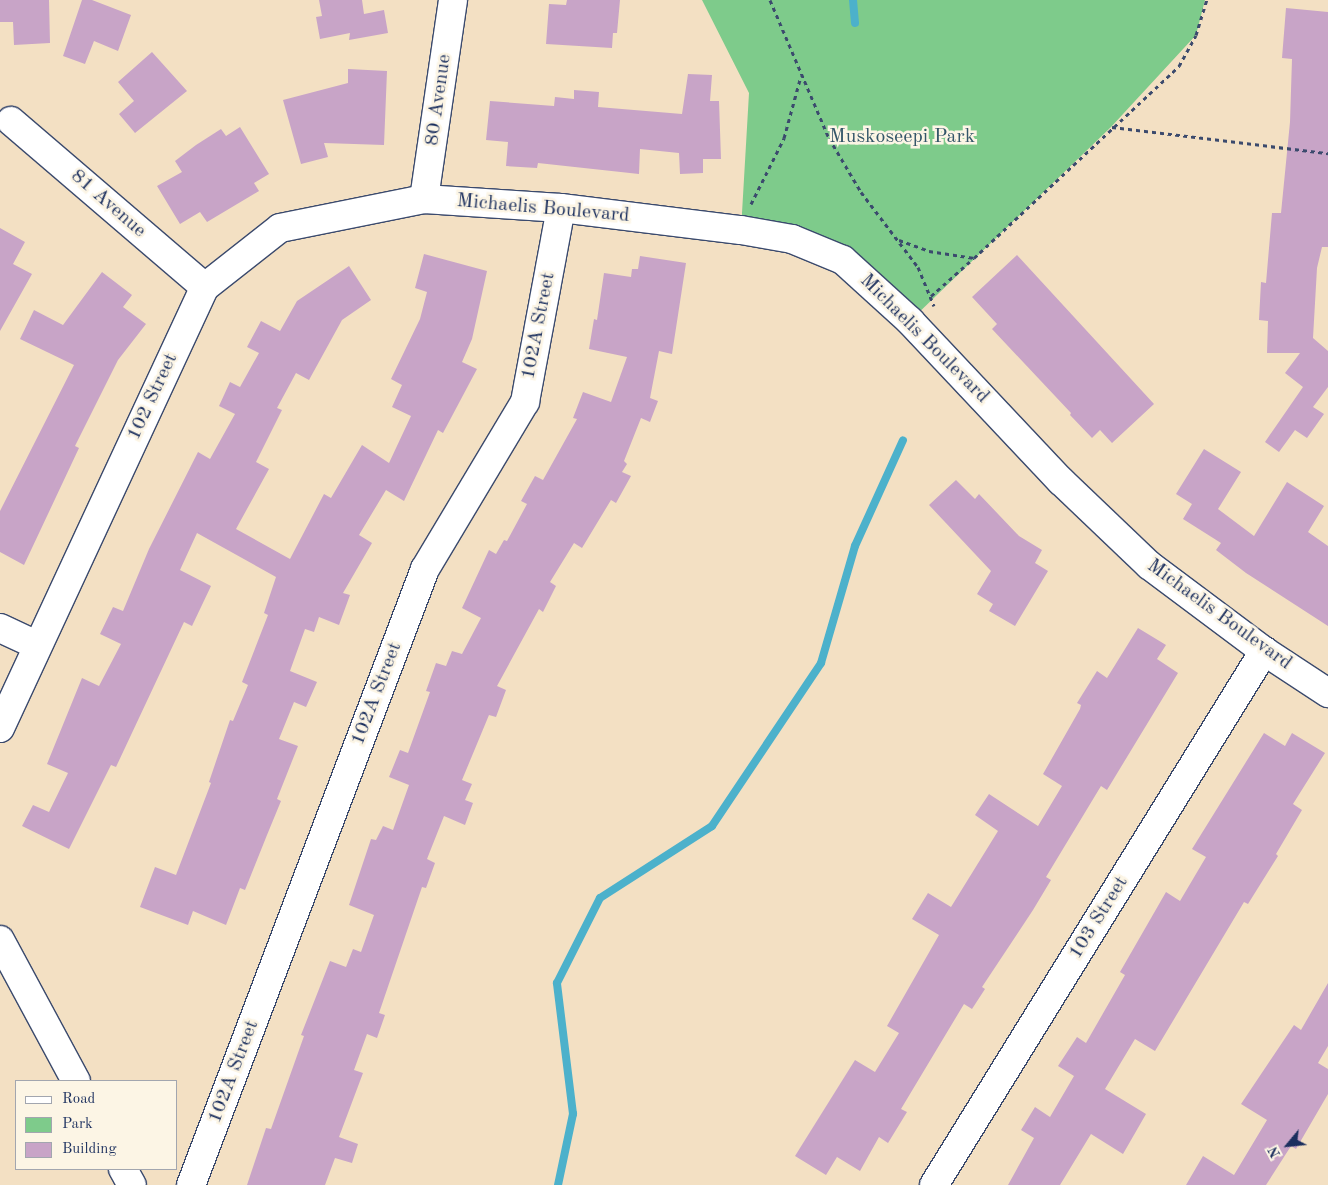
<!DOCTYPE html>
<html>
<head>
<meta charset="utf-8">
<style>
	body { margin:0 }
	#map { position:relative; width:1328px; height:1185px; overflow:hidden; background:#f3e0c3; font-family:"Old Standard TT",serif }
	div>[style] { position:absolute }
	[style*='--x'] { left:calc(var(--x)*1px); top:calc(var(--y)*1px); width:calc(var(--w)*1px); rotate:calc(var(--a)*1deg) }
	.green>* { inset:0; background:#7ecb8b }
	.stream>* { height:8px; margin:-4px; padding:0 4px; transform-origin:4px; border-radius:4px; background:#4cb1cb }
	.building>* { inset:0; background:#c8a4c7 }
	.path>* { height:3px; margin-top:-1.5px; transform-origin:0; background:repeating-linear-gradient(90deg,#3b4a6d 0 4px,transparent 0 8px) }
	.roads { filter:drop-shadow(1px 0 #3b4a6d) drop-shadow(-1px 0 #3b4a6d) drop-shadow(0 1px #3b4a6d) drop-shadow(0 -1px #3b4a6d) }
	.minor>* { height:28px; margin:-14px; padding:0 14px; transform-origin:14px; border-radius:14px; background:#fff }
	span { translate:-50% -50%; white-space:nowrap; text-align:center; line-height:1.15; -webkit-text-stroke:5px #fcf5e5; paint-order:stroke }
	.street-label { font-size:20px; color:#1b2f5e }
	.park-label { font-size:20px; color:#345669 }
	.legend { position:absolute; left:15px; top:1080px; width:162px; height:90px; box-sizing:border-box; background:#fcf5e5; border:1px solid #a2a6af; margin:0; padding:6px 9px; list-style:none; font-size:15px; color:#1b2f5e }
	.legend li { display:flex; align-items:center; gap:10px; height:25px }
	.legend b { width:25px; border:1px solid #a2a6af }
	.north { position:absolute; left:1263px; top:1120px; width:50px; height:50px; -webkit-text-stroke:4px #fcf5e5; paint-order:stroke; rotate:242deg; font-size:14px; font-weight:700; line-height:20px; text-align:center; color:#1b2f5e }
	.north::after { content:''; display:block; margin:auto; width:18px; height:22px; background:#1b2f5e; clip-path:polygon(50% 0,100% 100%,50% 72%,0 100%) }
</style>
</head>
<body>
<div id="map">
	<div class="green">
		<div style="clip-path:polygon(702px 0,1205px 0,1196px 35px,1111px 127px,910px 321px,869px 281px,741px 230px,749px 93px)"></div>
	</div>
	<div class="stream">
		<div style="--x:853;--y:0;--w:23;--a:85"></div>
		<div style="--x:558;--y:1185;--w:73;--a:-78.1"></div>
		<div style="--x:573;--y:1114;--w:132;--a:-97"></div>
		<div style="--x:557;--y:983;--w:95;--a:-63.2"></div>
		<div style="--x:600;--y:898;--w:133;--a:-32.7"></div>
		<div style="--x:712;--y:826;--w:196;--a:-56.2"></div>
		<div style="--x:821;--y:663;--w:122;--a:-73.8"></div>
		<div style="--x:855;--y:546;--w:116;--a:-65.6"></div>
	</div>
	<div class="building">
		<div style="clip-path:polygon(0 0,49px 0,50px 43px,14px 45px,13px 22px,0 22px)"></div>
		<div style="clip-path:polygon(82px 0,92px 0,131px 15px,118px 51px,94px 41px,85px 64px,63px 56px)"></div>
		<div style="clip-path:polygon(319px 0,362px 0,364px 14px,384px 10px,388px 33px,349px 40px,350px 33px,320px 39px,316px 17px,322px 16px)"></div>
		<div style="clip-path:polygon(567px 0,620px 0,617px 33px,613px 33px,612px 48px,546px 44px,549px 4px,566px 5px)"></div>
		<div style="clip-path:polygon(1286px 8px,1328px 12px,1328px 247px,1322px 247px,1317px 268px,1313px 338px,1328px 351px,1328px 387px,1313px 407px,1324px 414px,1307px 438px,1295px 430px,1279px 452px,1265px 442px,1303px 387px,1285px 373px,1300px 353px,1267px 353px,1268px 321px,1259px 320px,1261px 282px,1266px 283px,1272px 213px,1281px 213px,1290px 122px,1292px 59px,1282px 58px)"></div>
		<div style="clip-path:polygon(152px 52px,187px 91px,135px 133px,119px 114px,134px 101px,118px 82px)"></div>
		<div style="clip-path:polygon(348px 69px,387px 71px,384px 145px,324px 143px,328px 157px,301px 164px,283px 100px,348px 83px)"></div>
		<div style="clip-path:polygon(688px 74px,712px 75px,710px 101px,719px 101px,721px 159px,703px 159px,703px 173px,680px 174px,679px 153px,640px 149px,639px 174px,538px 163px,537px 168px,506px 166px,508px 142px,486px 140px,490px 101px,554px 106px,555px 97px,574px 99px,574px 90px,599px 92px,598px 107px,682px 114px)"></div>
		<div style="clip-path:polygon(240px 127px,269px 174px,254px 183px,259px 191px,207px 222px,200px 212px,180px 224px,157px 186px,182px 172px,175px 161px,196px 145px,221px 129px,226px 136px)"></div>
		<div style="clip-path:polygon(0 228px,25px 242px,13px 264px,32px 274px,0 331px)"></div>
		<div style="clip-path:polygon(424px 254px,487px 271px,472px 339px,462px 362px,477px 369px,443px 433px,438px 430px,404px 501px,386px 490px,359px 535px,372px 543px,343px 593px,350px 595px,339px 625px,319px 617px,314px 632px,305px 629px,290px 671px,317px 682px,306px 707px,294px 702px,279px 739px,298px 746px,277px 799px,281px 801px,267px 835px,245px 890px,240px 888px,226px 925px,193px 911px,188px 925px,140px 907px,155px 867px,176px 875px,211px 783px,209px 782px,230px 720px,233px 721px,248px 685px,242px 682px,268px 615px,264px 613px,276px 577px,197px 533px,180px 570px,211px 586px,192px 626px,184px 622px,116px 767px,111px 765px,69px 849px,22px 826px,33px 805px,49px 812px,68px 773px,47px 764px,82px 678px,99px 686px,121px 644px,100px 634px,113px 607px,123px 611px,149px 549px,198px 452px,210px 459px,235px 414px,219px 406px,230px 382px,240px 387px,259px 353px,247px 347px,261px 321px,280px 331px,297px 301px,349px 266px,371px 300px,342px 320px,309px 380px,296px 373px,277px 408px,282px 410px,256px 462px,269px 469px,236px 529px,290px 559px,324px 494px,331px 498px,362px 445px,389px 463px,411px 416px,392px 407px,402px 385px,391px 379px,420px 319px,427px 292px,415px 288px)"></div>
		<div style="clip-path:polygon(1017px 255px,1154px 404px,1112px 443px,1100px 430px,1092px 438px,1070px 415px,1071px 413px,992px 329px,997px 324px,972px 297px)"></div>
		<div style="clip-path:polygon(640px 256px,686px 263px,672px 354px,659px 351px,650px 398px,658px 401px,650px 422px,641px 418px,624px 461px,627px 464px,622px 472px,631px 476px,616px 503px,611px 500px,582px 548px,574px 543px,550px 582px,556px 586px,543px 612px,539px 609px,497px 686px,506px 690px,496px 717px,489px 715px,462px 780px,472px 784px,465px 800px,473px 803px,465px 825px,444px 816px,427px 859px,435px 863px,426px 888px,422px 887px,379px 1013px,385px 1015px,377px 1038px,367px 1034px,354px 1070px,363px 1073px,339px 1137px,358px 1144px,352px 1163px,335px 1158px,325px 1185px,247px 1185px,266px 1128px,271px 1129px,304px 1036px,301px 1035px,330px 961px,346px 967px,353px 949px,361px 952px,374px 915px,349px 905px,371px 839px,376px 840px,383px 826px,393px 830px,409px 785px,389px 777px,400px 750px,408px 753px,430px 692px,426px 691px,436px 663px,446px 666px,452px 651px,462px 654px,481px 618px,462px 608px,489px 550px,496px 554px,504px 540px,507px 541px,527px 504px,521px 501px,535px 476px,543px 480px,577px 419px,573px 418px,583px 392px,611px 402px,627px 357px,589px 349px,594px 319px,597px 320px,604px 273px,631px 277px,632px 269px,638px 269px)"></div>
		<div style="clip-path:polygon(102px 272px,132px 295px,123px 307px,146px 324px,118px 360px,75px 446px,79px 448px,24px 565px,0 552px,0 511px,74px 365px,20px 339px,34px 310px,63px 325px)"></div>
		<div style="clip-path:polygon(1204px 449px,1241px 472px,1218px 509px,1254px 536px,1287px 482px,1324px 506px,1308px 532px,1328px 546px,1328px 626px,1246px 573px,1216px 550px,1221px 543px,1183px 519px,1192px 504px,1176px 494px)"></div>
		<div style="clip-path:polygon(956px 480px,975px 499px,979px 494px,1019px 536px,1042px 550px,1035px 563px,1048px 571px,1015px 626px,989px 611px,993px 604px,977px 594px,991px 571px,929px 505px)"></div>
		<div style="clip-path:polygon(1138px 628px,1166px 645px,1157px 659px,1178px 673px,1107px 790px,1101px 786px,1046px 877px,1051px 880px,1033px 910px,982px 987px,985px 989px,972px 1009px,964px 1004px,901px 1109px,907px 1112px,888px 1143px,879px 1137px,860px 1171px,837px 1157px,826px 1175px,795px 1156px,855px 1060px,875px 1072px,899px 1033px,887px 1026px,939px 935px,912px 919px,928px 893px,951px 907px,998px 831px,975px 815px,989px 794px,1038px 826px,1062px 786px,1043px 774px,1080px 709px,1081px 705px,1077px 703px,1097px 671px,1107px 678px)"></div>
		<div style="clip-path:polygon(1264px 733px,1285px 746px,1292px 733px,1325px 753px,1293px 804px,1302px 810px,1276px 854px,1278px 856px,1248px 904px,1244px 902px,1155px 1051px,1135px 1039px,1105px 1089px,1146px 1114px,1123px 1154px,1091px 1134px,1060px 1185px,1008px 1185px,1034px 1138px,1021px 1130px,1035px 1107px,1050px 1117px,1074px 1076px,1058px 1066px,1077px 1037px,1086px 1043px,1125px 975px,1120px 972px,1166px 892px,1180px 901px,1206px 857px,1192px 849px)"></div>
		<div style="clip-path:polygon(1328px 983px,1328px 1046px,1318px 1063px,1328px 1069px,1328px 1094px,1296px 1149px,1291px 1146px,1266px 1185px,1186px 1185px,1203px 1156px,1234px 1175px,1267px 1120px,1241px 1104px,1294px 1025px,1301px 1030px)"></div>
	</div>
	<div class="path">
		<div style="--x:770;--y:0;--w:150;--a:66.9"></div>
		<div style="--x:829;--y:138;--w:63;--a:59.3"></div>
		<div style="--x:861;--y:192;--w:94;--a:52.8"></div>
		<div style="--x:918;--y:267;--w:42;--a:67.7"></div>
		<div style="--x:1112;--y:127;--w:218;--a:6.9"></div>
		<div style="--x:751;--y:204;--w:74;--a:-63.4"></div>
		<div style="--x:784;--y:138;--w:64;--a:-74.7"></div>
		<div style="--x:899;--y:240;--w:32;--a:20"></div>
		<div style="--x:929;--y:251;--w:46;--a:8.8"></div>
		<div style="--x:974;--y:258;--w:281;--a:-43.1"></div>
		<div style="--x:1179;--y:66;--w:35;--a:-61"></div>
		<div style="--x:1196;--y:35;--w:37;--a:-73"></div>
		<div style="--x:931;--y:296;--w:57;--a:-41.5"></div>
	</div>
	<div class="roads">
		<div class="minor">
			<div style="--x:11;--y:121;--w:255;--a:40.6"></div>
			<div style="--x:424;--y:199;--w:201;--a:-81.7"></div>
			<div style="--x:0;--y:628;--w:40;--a:25"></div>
			<div style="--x:0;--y:728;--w:486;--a:-65.1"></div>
			<div style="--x:205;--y:287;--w:95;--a:-38.2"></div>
			<div style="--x:280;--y:228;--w:147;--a:-11.4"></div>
			<div style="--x:424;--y:199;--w:137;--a:3.8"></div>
			<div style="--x:561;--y:208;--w:181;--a:7"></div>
			<div style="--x:741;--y:230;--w:52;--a:10"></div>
			<div style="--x:792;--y:239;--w:55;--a:22.4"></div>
			<div style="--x:843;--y:260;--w:91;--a:42.3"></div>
			<div style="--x:910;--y:321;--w:220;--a:46.7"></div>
			<div style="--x:1061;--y:481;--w:122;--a:43.7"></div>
			<div style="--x:1149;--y:565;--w:144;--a:36.8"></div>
			<div style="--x:1264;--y:651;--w:77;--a:33.3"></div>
			<div style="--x:0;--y:940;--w:160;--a:61.7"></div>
			<div style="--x:123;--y:1169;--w:18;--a:61"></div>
			<div style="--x:191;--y:1185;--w:659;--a:-69.2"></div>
			<div style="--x:425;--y:569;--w:195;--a:-59.1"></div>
			<div style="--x:525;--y:402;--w:197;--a:-79.5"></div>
			<div style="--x:934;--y:1185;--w:628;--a:-58.28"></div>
		</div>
	</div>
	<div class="street-label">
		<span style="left:439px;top:100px;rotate:-82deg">80 Avenue</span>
		<span style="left:108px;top:204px;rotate:41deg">81 Avenue</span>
		<span style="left:543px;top:209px;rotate:5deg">Michaelis Boulevard</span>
		<span style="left:539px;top:326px;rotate:-79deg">102A Street</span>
		<span style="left:924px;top:339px;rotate:45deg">Michaelis Boulevard</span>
		<span style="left:153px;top:397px;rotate:-65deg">102 Street</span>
		<span style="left:1219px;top:615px;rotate:36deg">Michaelis Boulevard</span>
		<span style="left:377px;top:694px;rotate:-69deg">102A Street</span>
		<span style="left:1099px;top:918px;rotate:-58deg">103 Street</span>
		<span style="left:234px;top:1072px;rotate:-69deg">102A Street</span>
	</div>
	<div class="park-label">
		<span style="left:902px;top:137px">Muskoseepi Park</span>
	</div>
	<ul class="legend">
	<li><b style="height:6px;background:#fff"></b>Road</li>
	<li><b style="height:14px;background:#7ecb8b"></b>Park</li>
	<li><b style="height:14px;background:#c8a4c7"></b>Building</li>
	</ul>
	<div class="north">N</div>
</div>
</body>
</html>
